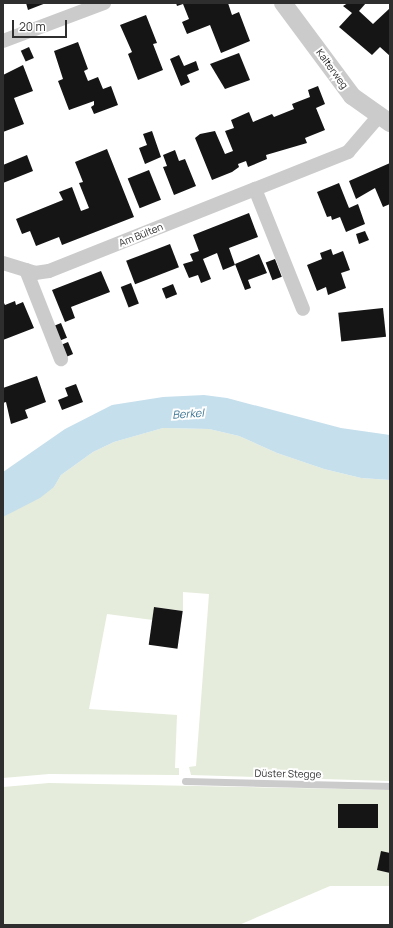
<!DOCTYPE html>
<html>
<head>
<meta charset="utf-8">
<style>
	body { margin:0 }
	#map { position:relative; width:393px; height:928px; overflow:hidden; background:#fff; font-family:Manrope,sans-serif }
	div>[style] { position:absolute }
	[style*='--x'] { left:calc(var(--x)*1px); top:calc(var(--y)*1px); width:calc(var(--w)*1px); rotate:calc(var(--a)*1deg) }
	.green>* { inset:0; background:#e5ecdb }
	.water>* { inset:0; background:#c6dfec }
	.building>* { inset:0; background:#151515; transform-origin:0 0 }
	.service>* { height:7px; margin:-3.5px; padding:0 3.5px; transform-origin:3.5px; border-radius:3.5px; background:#cbcbcb }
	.minor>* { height:14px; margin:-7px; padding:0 7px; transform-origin:7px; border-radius:7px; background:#cbcbcb }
	.tertiary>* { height:18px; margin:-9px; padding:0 9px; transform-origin:9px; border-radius:9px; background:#cbcbcb }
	span { translate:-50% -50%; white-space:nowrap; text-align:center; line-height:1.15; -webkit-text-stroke:4px #fff; paint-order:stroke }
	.street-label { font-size:10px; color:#2e2e2e }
	.water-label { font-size:11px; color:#397392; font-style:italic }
	.frame { position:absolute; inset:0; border:4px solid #2e2e2e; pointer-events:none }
	.scale { position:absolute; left:12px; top:20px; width:55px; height:18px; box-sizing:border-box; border:2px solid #2e2e2e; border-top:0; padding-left:5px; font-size:12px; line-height:14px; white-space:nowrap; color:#2e2e2e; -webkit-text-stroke:3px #fff; paint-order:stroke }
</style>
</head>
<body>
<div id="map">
	<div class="green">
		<div style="clip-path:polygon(163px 428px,209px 429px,239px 436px,277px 453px,324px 469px,361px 478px,390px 480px,390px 781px,191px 775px,189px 767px,196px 766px,209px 594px,183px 592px,183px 611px,155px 607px,153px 620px,107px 614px,89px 709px,177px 715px,175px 768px,179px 768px,179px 775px,49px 774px,3px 778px,3px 517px,54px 487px,61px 475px,93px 452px,114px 442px)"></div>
		<div style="clip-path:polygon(49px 783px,390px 790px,390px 886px,330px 886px,239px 925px,3px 925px,3px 787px)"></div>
	</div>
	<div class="water">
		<div style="clip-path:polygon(204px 395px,227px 398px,341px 428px,390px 435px,390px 480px,361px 478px,324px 469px,277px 453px,239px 436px,209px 429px,163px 428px,114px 442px,93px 452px,61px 475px,54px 487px,40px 498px,3px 517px,3px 472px,65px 429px,112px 405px,163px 397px)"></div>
	</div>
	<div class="building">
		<div style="clip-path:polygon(26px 3px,46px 3px,28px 10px)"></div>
		<div style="clip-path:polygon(176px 3px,228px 3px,232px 15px,239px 12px,250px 41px,221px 53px,210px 25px,187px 34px,182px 22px,189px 19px,183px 4px,177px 6px)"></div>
		<div style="clip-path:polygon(348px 3px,366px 3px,359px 11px,373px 24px,390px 8px,390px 56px,380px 47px,372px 55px,339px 27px,352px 13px,343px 6px)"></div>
		<div style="clip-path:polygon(146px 15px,157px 43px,153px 44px,163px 70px,138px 80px,128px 54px,132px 52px,120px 25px)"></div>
		<div style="clip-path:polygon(78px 42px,88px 69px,84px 71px,88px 81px,98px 77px,103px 89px,111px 86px,118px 105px,94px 114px,91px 107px,94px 105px,94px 101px,69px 110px,58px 81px,63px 79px,54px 51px)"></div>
		<div style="left:29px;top:47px;width:12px;height:9px;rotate:66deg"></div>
		<div style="clip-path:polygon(239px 53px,250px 80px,225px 89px,210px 64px)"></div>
		<div style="clip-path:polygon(179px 55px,184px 66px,196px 61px,199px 70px,187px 75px,190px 82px,181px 86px,170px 59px)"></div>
		<div style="clip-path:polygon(23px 65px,33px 91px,14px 98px,24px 124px,3px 132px,3px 75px)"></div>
		<div style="clip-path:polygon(318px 86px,325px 104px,316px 108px,325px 130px,305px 138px,307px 143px,266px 155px,267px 159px,248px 167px,246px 161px,238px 164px,239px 167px,232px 172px,212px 180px,195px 138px,200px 134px,215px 131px,225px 154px,233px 151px,225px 131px,234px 128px,231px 120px,249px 112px,253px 122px,272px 114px,274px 117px,294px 109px,292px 104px,310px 97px,308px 90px)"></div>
		<div style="clip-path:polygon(152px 131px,161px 157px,145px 164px,139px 148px,147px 145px,143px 134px)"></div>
		<div style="clip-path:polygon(107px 149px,134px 217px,62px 245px,59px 237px,36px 246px,30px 231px,22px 234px,16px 219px,63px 200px,59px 192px,72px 187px,81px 211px,89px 208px,79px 183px,83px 182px,75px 162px)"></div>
		<div style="clip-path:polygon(175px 150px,179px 161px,185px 159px,196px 186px,174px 195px,163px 167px,167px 166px,163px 155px)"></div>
		<div style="clip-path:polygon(27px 155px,33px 171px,3px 183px,3px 165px)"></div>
		<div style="clip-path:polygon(390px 163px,390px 204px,383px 207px,375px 188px,356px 199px,349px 181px)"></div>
		<div style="left:149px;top:170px;width:32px;height:23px;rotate:68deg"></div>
		<div style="clip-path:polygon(339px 183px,349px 208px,358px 204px,365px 224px,346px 232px,340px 217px,332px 220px,331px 216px,327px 217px,317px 192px)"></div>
		<div style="clip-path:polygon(249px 213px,258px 237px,229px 248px,235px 265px,223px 270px,217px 253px,203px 259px,211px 279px,201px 283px,198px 275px,189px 278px,183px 264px,193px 261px,190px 254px,199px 251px,193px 235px)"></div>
		<div style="clip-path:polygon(365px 231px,369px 240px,359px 244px,356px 234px)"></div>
		<div style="left:170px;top:244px;width:25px;height:47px;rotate:69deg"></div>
		<div style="clip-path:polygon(331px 249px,333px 255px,343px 251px,350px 270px,341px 273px,346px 288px,328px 295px,326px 287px,317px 291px,307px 265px,322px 259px,320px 253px)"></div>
		<div style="clip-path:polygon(259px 254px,267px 273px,248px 280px,251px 288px,245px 290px,235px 264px)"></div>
		<div style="left:275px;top:259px;width:19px;height:10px;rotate:69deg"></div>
		<div style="clip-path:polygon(101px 271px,110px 292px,71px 307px,75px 318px,65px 322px,52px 290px)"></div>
		<div style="left:131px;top:283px;width:22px;height:11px;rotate:69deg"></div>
		<div style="left:173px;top:284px;width:11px;height:12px;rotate:68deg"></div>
		<div style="clip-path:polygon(3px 301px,5px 305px,15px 301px,16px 305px,23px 302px,34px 328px,3px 340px)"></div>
		<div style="left:383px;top:308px;width:29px;height:45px;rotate:84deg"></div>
		<div style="left:61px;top:323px;width:16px;height:8px;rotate:68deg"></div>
		<div style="left:68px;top:342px;width:13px;height:7px;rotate:67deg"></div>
		<div style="clip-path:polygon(37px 376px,46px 402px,25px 410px,28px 418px,11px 424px,6px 402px,3px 403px,3px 388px)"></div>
		<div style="clip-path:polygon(76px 384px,83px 402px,62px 410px,58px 400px,68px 396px,65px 388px)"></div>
		<div style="left:154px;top:607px;width:29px;height:38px;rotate:8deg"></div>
		<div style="left:338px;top:804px;width:40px;height:24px"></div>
		<div style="clip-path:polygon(381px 851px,390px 853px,390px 873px,377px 870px)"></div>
	</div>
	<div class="service">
		<div style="--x:185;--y:781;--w:205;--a:1.4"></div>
	</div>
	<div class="minor">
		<div style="--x:3;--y:41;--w:108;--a:-20.6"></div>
		<div style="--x:255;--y:189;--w:129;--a:68.2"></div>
		<div style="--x:3;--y:263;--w:34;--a:17"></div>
		<div style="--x:35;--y:273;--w:14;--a:-8"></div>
		<div style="--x:49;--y:271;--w:322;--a:-21.7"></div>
		<div style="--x:348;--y:152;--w:46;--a:-49.4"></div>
		<div style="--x:26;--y:270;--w:96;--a:68.5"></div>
	</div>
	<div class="tertiary">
		<div style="--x:283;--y:3;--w:116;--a:53.4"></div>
		<div style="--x:352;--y:96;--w:47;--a:35.4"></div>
	</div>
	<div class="street-label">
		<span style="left:332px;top:69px;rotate:54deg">Kalterweg</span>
		<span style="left:141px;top:235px;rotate:-22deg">Am Bülten</span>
		<span style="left:288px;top:774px;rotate:1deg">Düster Stegge</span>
	</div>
	<div class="water-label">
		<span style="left:188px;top:414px;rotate:-4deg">Berkel</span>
	</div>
	<div class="frame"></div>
	<div class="scale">20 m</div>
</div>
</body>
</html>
